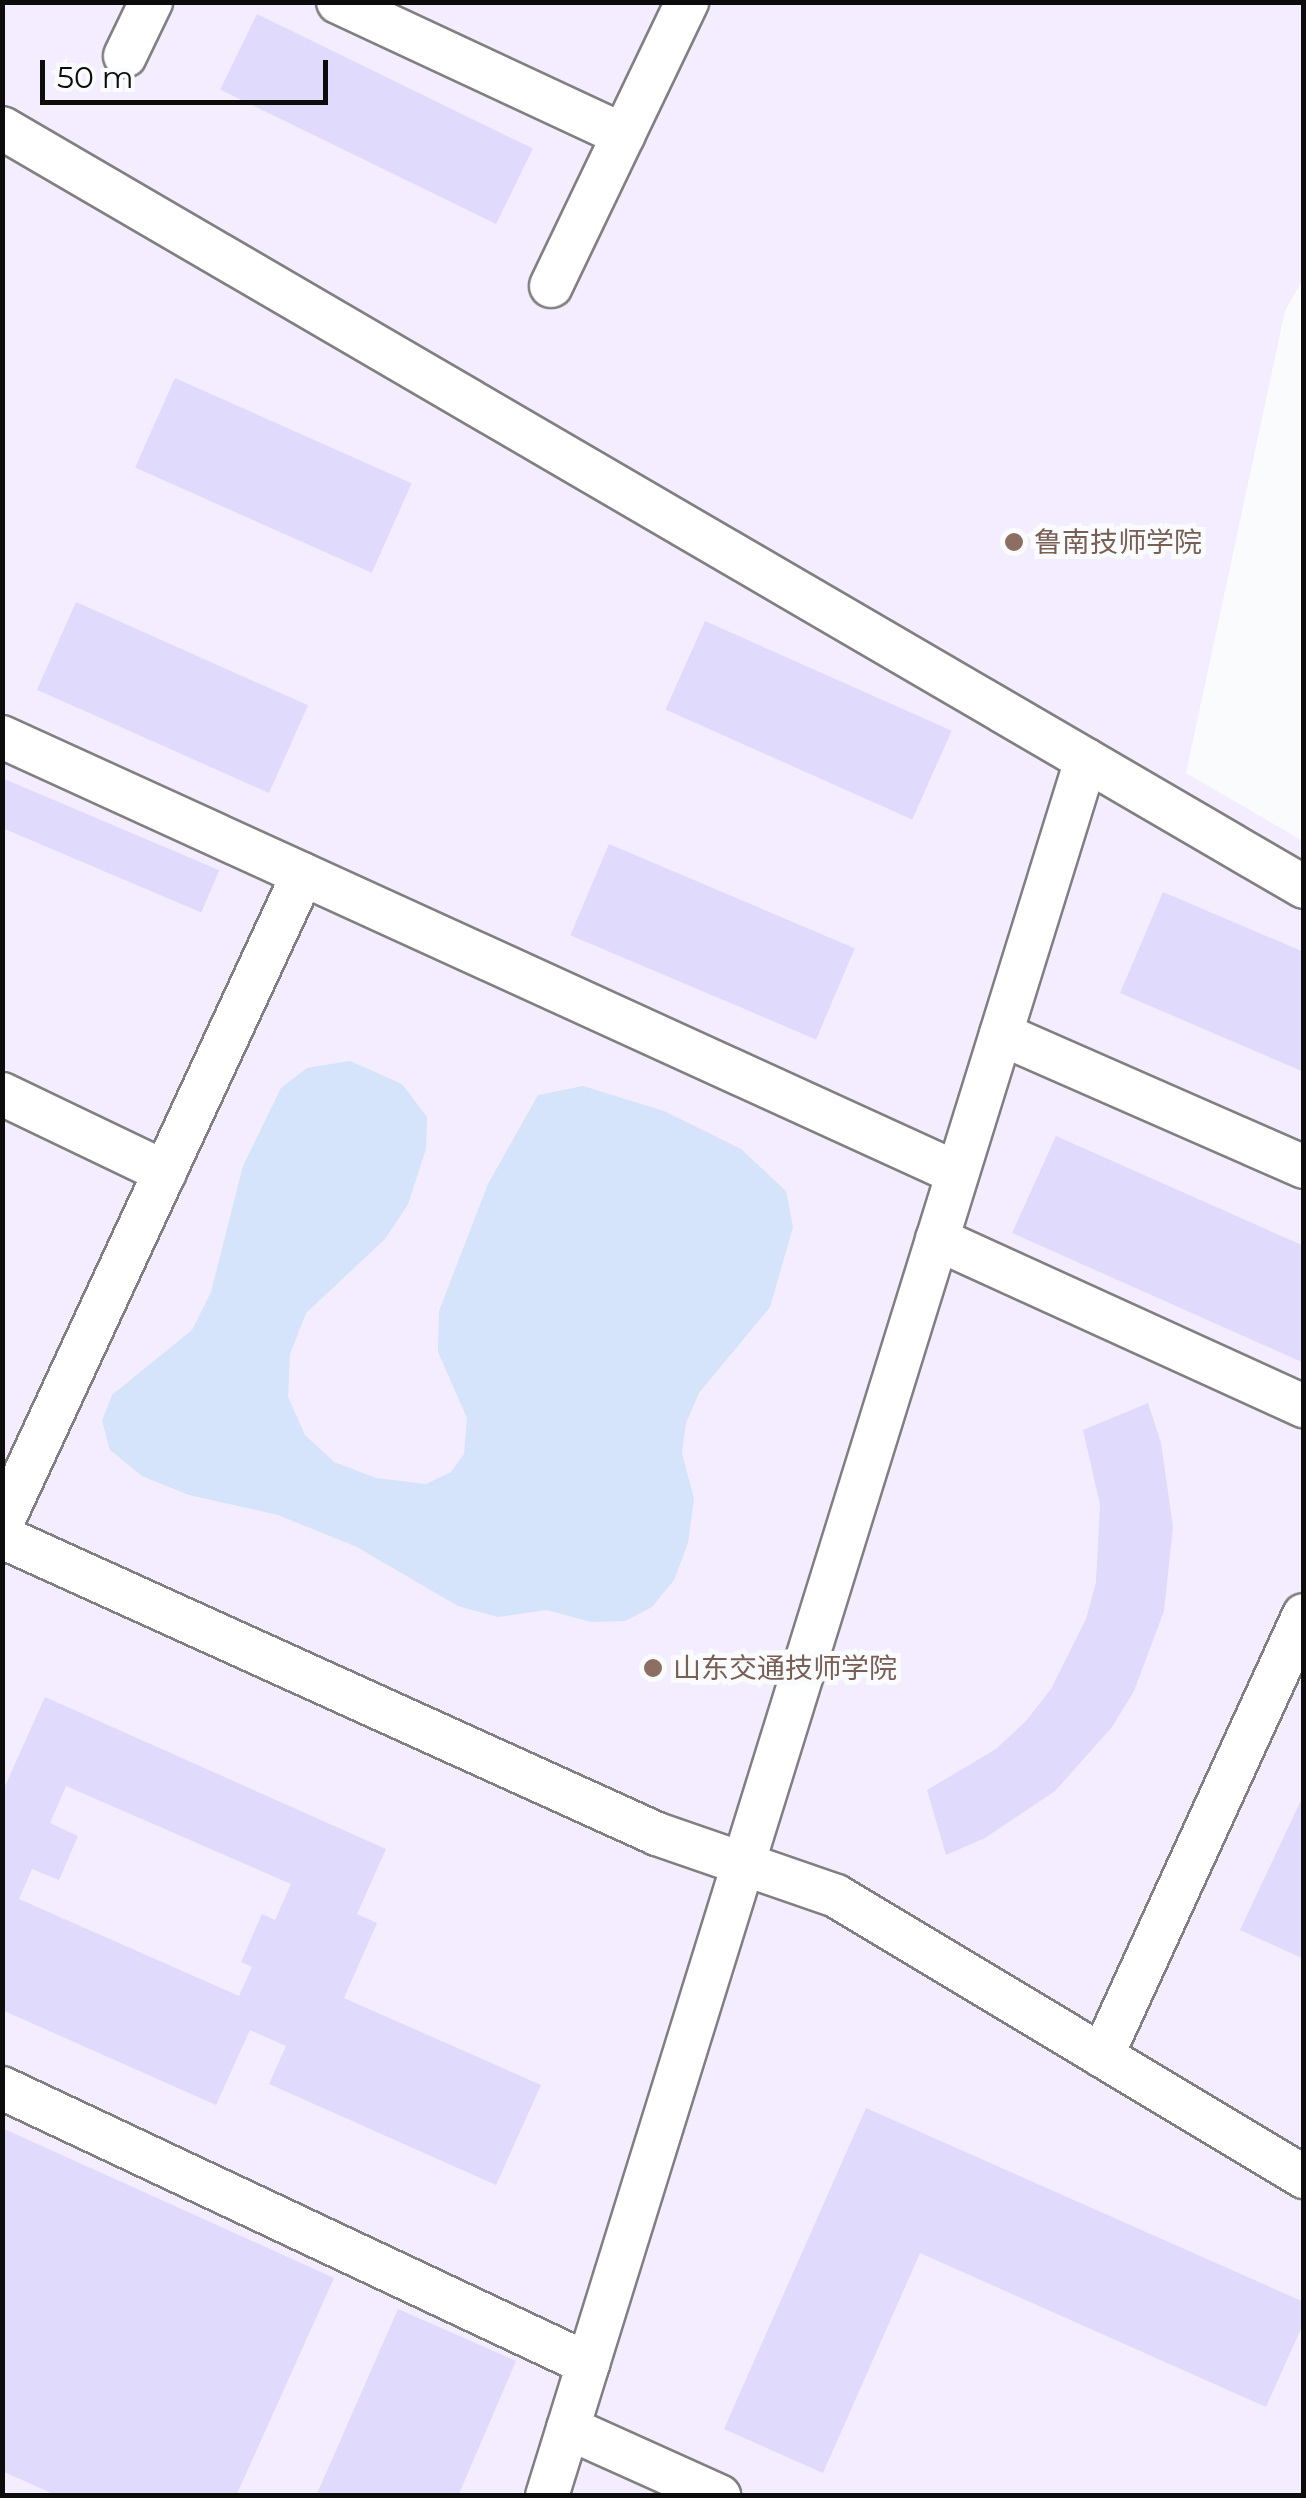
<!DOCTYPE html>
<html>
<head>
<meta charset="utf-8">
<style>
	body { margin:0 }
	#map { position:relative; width:1306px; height:2498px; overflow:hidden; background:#fafbfc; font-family:Montserrat,"Noto Sans SC",sans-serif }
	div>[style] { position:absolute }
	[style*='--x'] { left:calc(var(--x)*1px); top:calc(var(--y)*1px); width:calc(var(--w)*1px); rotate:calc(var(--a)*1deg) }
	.education>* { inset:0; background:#f3edff }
	.water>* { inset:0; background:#d5e3fb }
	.building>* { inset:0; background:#e0dafd; transform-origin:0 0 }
	.roads { filter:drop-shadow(2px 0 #808081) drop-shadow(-2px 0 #808081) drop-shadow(0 2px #808081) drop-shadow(0 -2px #808081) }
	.minor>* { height:42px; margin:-21px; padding:0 21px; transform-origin:21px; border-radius:21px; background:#fff }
	.dots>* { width:28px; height:28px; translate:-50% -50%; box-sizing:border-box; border:5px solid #fafbfc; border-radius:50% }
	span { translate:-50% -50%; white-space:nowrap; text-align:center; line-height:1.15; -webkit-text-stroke:10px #fafbfc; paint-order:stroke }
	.education-label { font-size:28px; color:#785e54 }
	.left { translate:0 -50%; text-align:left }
	.frame { position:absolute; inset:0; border:5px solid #0c0c0c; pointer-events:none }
	.scale { position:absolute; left:40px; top:60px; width:288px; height:45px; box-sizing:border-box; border:5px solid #0c0c0c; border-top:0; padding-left:12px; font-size:30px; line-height:35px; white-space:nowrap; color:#0c0c0c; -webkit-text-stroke:8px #fafbfc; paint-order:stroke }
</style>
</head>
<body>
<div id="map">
	<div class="education">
		<div style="clip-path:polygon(3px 3px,1303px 3px,1303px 279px,1285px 311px,1186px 773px,1303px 841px,1303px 2495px,3px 2496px)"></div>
	</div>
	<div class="water">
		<div style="clip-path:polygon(350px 1061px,402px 1084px,427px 1117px,426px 1149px,408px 1204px,385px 1239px,306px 1313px,290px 1354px,288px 1397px,305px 1435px,334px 1462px,376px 1478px,426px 1484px,451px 1472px,464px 1454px,467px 1418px,438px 1352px,439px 1311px,488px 1184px,538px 1095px,583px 1086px,664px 1111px,741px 1149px,786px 1191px,793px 1227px,770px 1307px,699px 1393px,686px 1423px,682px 1453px,694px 1499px,688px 1543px,674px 1580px,652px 1607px,625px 1621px,591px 1622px,547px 1610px,498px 1617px,458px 1606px,357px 1547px,278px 1515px,189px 1495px,142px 1476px,110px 1450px,102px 1421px,112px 1395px,192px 1330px,211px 1292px,243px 1166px,281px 1088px,307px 1068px)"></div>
	</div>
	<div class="building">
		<div style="left:257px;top:14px;width:307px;height:84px;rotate:26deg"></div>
		<div style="left:175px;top:378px;width:259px;height:98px;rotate:24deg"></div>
		<div style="left:76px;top:602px;width:254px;height:96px;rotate:24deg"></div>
		<div style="left:705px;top:621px;width:270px;height:97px;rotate:24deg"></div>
		<div style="left:2px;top:778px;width:236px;height:46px;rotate:23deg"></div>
		<div style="left:609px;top:844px;width:267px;height:99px;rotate:23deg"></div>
		<div style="clip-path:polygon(1163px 892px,1304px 952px,1304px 1072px,1120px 993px)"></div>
		<div style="clip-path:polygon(1056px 1136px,1304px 1246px,1304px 1363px,1012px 1233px)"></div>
		<div style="clip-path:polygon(1148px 1403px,1161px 1443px,1173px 1527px,1164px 1611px,1134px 1691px,1112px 1727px,1055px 1791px,985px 1838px,946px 1855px,927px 1790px,996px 1749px,1026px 1721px,1051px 1689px,1086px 1619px,1096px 1582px,1100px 1505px,1083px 1430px)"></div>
		<div style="clip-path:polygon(evenodd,45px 1697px,386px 1849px,357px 1914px,377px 1923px,344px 1998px,541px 2085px,496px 2185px,269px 2084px,286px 2046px,250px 2030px,216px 2105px,2px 2010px,2px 1793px,45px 1697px,66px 1786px,291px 1884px,275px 1920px,262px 1914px,241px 1962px,252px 1967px,239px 1996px,19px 1899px,32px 1869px,59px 1880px,78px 1836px,50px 1823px,66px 1786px)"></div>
		<div style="clip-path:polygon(1304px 1794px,1304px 1959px,1240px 1930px)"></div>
		<div style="clip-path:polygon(866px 2108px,1304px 2302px,1304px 2322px,1266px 2407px,920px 2253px,823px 2473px,724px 2429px)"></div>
		<div style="clip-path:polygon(2px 2128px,334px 2278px,236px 2496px,58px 2496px,2px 2471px)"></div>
		<div style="clip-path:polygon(398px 2309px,516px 2361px,458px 2496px,316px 2496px)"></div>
	</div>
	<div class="roads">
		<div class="minor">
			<div style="--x:338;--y:2;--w:315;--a:25"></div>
			<div style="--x:125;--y:56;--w:60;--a:-64.3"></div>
			<div style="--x:2;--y:128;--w:1507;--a:30.24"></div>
			<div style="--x:551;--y:286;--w:315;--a:-64.4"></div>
			<div style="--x:2;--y:737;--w:1050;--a:24.54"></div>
			<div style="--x:1001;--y:1034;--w:331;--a:23.7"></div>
			<div style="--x:2;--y:1094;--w:181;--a:25.6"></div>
			<div style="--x:937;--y:1239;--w:403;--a:24.5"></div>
			<div style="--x:2;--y:1523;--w:715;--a:-65.12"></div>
			<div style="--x:2;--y:1537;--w:719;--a:24.39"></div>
			<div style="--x:657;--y:1834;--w:189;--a:19.1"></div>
			<div style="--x:836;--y:1896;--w:546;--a:30.98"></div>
			<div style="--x:1102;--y:2056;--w:485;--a:-65.4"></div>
			<div style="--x:2;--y:2088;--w:648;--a:25.22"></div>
			<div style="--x:568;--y:2428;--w:166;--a:24.2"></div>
			<div style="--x:547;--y:2496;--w:1818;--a:-72.75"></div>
		</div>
	</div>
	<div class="dots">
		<div style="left:1014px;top:542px;background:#8d6e63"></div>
		<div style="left:653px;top:1668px;background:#8d6e63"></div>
	</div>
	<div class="education-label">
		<span class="left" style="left:1034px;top:542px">鲁南技师学院</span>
		<span class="left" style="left:673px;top:1668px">山东交通技师学院</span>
	</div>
	<div class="frame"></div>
	<div class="scale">50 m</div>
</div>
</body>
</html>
